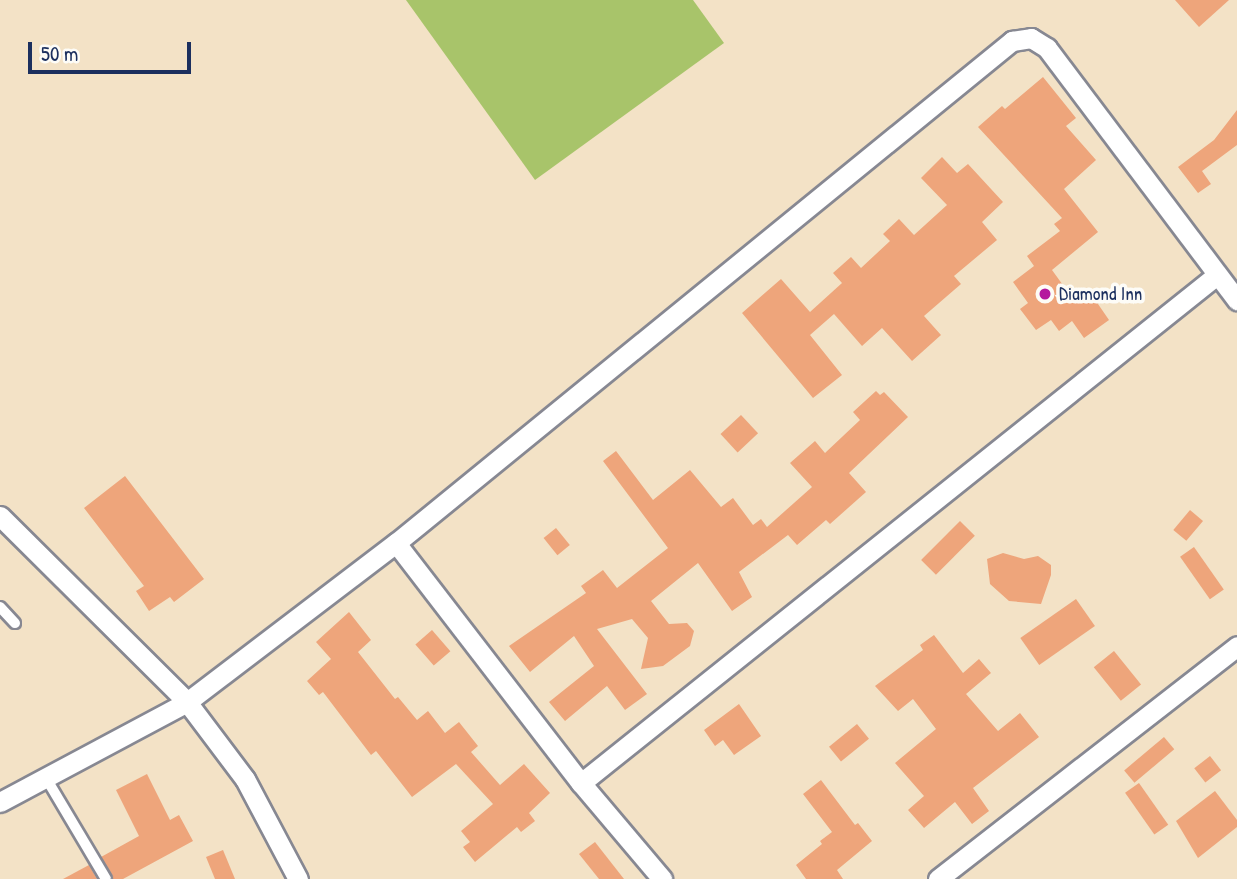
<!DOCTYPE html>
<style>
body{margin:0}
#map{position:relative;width:1237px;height:879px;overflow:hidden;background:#f3e2c6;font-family:"Patrick Hand",sans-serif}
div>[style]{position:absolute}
.green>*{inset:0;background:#a8c46a}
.building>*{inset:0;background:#eea57b;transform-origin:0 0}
.roads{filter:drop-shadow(2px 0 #878892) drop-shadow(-2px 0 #878892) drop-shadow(0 2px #878892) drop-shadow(0 -2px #878892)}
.lane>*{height:10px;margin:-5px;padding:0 5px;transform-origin:5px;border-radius:5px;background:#fff}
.street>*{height:19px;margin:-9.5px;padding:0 9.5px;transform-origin:9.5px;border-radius:9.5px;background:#fff}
.dots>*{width:19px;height:19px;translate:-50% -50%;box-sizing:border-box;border:4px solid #fdfcf7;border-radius:50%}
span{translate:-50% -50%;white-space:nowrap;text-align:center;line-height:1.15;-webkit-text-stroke:7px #fdfcf7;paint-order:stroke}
.poi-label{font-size:19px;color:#1b2f5e}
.left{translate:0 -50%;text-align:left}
.scale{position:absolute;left:28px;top:42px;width:163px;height:32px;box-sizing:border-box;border:4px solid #1b2f5e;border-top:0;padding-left:9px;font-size:21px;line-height:24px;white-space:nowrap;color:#1b2f5e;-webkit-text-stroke:5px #fdfcf7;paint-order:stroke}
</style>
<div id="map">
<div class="green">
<div style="clip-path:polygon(406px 0,693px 0,724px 43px,535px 180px)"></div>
</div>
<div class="building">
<div style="clip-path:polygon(1175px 0,1229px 0,1199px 27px)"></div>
<div style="clip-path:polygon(1043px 77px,1076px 118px,1066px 126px,1096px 160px,1064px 189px,1098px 232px,1052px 270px,1073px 299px,1087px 288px,1109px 320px,1084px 338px,1072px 321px,1059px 331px,1051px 320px,1036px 330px,1020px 309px,1028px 303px,1013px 282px,1034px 266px,1027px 256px,1060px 231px,1054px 224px,1062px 218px,978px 127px,1002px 106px,1005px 109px)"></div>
<div style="clip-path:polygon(1237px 110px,1237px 145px,1202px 171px,1211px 184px,1198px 193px,1178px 167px,1214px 140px)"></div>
<div style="clip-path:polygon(942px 157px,957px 173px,968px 164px,1003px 202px,982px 222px,997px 240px,954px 276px,961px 284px,924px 316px,941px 335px,912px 361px,882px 328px,862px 346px,834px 314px,810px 335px,842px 375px,813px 398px,742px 313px,781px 279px,810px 312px,842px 283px,833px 273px,851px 257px,861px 268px,890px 241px,883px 234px,899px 219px,914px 235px,947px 205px,921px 178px)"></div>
<div style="clip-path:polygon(876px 391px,880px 395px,884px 392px,908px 417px,849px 473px,866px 492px,830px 524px,826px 520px,797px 545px,788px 535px,739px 572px,752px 597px,732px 611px,698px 563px,651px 601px,669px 624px,687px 623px,694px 631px,690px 646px,663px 666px,641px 669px,648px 638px,632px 619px,597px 629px,647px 694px,625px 710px,607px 686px,565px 721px,549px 702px,594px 666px,574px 636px,530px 672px,509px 646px,586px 593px,581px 586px,603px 570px,617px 588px,668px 548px,603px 461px,616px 451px,653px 500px,690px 470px,721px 507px,733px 498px,753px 525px,761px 519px,767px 527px,812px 487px,790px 463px,815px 441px,825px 453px,860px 420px,853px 412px)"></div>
<div style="left:741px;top:415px;width:25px;height:28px;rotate:47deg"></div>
<div style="clip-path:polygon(125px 476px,204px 579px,174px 602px,170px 597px,149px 611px,136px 591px,144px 586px,84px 508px)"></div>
<div style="left:1190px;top:510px;width:17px;height:26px;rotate:40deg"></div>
<div style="left:960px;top:521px;width:21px;height:55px;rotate:45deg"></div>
<div style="left:556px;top:528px;width:22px;height:16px;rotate:51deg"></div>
<div style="left:1194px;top:547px;width:52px;height:17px;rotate:55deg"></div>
<div style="clip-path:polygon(1003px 553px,1024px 559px,1038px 556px,1051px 565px,1051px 575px,1041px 604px,1009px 601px,990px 584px,987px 559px)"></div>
<div style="left:1076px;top:599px;width:33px;height:68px;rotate:55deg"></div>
<div style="clip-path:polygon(349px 612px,371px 640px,358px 652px,395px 699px,398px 697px,417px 720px,428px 711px,445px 733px,459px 722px,478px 746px,471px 752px,500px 785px,524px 764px,550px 793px,529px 813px,535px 821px,521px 832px,517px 827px,475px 862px,463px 847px,470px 842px,461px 831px,493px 804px,456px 764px,412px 797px,376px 751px,371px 755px,323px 692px,319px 695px,307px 681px,331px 659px,316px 642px)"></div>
<div style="left:432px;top:630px;width:28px;height:22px;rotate:49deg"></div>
<div style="clip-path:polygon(934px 635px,963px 673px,979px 659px,991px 673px,966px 694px,998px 731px,1020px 713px,1039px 737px,973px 788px,989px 811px,972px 824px,955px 802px,924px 828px,908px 810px,924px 796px,895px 763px,936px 729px,913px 699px,898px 711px,875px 686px,923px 650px,920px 645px)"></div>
<div style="left:1114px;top:651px;width:43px;height:26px;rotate:51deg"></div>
<div style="clip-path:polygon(739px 704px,761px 736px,734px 755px,723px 740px,715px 746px,704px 730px)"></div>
<div style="left:857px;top:724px;width:19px;height:36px;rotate:51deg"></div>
<div style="left:1164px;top:737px;width:16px;height:52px;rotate:50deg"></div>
<div style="left:1210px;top:756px;width:18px;height:20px;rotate:52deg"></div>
<div style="clip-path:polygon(147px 774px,170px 820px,179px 815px,193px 841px,123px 879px,113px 879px,101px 857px,139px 836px,116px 790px)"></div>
<div style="clip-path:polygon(821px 780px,855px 825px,858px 823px,872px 841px,837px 870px,843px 879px,806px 879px,796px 865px,822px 844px,820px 841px,832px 832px,803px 794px)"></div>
<div style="left:1139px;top:783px;width:51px;height:17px;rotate:55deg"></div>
<div style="clip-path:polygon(1215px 791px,1237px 820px,1237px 827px,1198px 858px,1176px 821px)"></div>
<div style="clip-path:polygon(595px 842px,624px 879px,599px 879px,579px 854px)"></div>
<div style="clip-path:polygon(223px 850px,235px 879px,215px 879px,206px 857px)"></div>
<div style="clip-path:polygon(89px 865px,97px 879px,63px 879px)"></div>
</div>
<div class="roads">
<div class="lane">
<div style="left:0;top:607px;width:22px;rotate:47deg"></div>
<div style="left:46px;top:778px;width:117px;rotate:59.3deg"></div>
</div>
<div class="street">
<div style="left:0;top:516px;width:264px;rotate:44.8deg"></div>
<div style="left:187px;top:702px;width:96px;rotate:53deg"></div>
<div style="left:245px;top:779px;width:113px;rotate:62.1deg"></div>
<div style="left:396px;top:543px;width:303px;rotate:52.4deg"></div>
<div style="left:581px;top:783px;width:126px;rotate:49.8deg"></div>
<div style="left:581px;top:783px;width:814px;rotate:-38.62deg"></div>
<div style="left:0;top:802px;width:212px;rotate:-28.1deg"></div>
<div style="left:187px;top:702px;width:263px;rotate:-37.3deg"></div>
<div style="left:396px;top:543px;width:795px;rotate:-39.18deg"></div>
<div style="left:1012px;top:41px;width:19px;rotate:-9deg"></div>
<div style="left:1031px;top:38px;width:19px;rotate:32deg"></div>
<div style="left:1047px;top:48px;width:316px;rotate:53deg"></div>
<div style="left:938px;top:879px;width:379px;rotate:-37.9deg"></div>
</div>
</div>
<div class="dots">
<div style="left:1045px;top:294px;background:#b5179e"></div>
</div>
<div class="poi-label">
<span class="left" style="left:1059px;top:294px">Diamond Inn</span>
</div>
<div class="scale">50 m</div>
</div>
